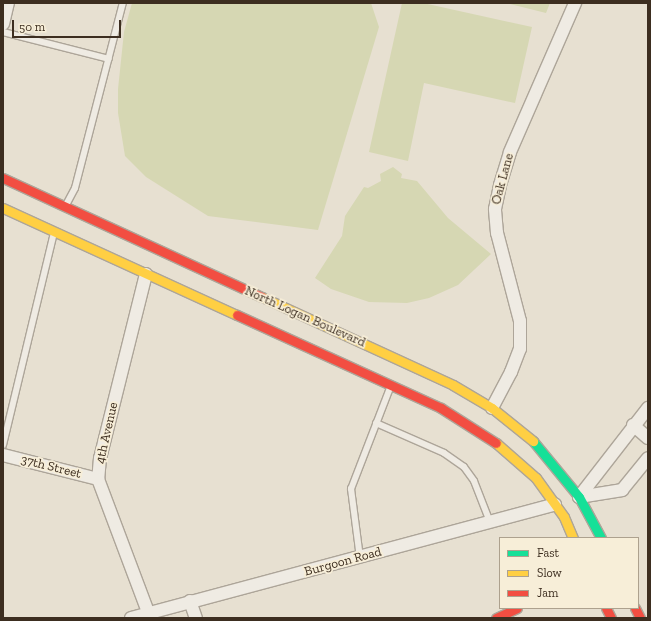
<!DOCTYPE html>
<style>
body{margin:0}
#map{position:relative;width:651px;height:621px;overflow:hidden;background:#e7e0d1;font-family:"Zilla Slab",serif}
div>[style]{position:absolute}
.green>*{inset:0;background:#d6d7b3}
.roads{filter:drop-shadow(1px 0 #ada599) drop-shadow(-1px 0 #ada599) drop-shadow(0 1px #ada599) drop-shadow(0 -1px #ada599)}
.lane>*{height:6px;margin:-3px;padding:0 3px;transform-origin:3px;border-radius:3px;background:#efebe3}
.street>*{height:12px;margin:-6px;padding:0 6px;transform-origin:6px;border-radius:6px;background:#efebe3}
.fast>*{height:9px;margin:-4.5px;padding:0 4.5px;transform-origin:4.5px;border-radius:4.5px;background:#16e098}
.slow>*{height:9px;margin:-4.5px;padding:0 4.5px;transform-origin:4.5px;border-radius:4.5px;background:#ffcf43}
.jam>*{height:9px;margin:-4.5px;padding:0 4.5px;transform-origin:4.5px;border-radius:4.5px;background:#f24e42}
span{translate:-50% -50%;white-space:nowrap;text-align:center;line-height:1.15;-webkit-text-stroke:3.5px #f7eed8;paint-order:stroke}
.street-label{font-size:13px;color:#3d2e20}
.frame{position:absolute;inset:0;border:4px solid #3d2e20;pointer-events:none}
.legend{position:absolute;left:499px;top:537px;width:140px;height:72px;box-sizing:border-box;background:#f7eed8;border:1px solid #ada18e;margin:0;padding:5px 7px;list-style:none;font-size:12px;color:#3d2e20}
.legend li{display:flex;align-items:center;gap:8px;height:20px}
.legend b{width:20px;border:1px solid #ada18e}
.scale{position:absolute;left:12px;top:20px;width:109px;height:18px;box-sizing:border-box;border:2px solid #3d2e20;border-top:0;padding-left:5px;font-size:12px;line-height:14px;white-space:nowrap;color:#3d2e20;-webkit-text-stroke:3px #f7eed8;paint-order:stroke}
</style>
<div id="map">
<div class="green">
<div style="clip-path:polygon(132px 3px,371px 3px,379px 27px,318px 230px,208px 216px,146px 177px,125px 156px,118px 113px,118px 89px,124px 32px)"></div>
<div style="clip-path:polygon(402px 3px,423px 3px,532px 27px,515px 103px,424px 83px,408px 161px,369px 152px)"></div>
<div style="clip-path:polygon(506px 3px,550px 3px,546px 13px)"></div>
<div style="clip-path:polygon(393px 167px,402px 174px,401px 178px,417px 181px,448px 218px,491px 254px,458px 285px,429px 298px,407px 303px,369px 302px,331px 289px,315px 278px,342px 236px,345px 216px,364px 187px,368px 188px,381px 181px,380px 174px)"></div>
</div>
<div class="roads">
<div class="lane">
<div style="left:3px;top:32px;width:109px;rotate:14.3deg"></div>
<div style="left:66px;top:205px;width:19px;rotate:-62deg"></div>
<div style="left:75px;top:188px;width:191px;rotate:-75.5deg"></div>
<div style="left:376px;top:423px;width:74px;rotate:23.8deg"></div>
<div style="left:444px;top:453px;width:24px;rotate:35deg"></div>
<div style="left:464px;top:467px;width:17px;rotate:54deg"></div>
<div style="left:474px;top:481px;width:44px;rotate:68.7deg"></div>
<div style="left:3px;top:445px;width:218px;rotate:-76.5deg"></div>
<div style="left:360px;top:558px;width:70px;rotate:-97.4deg"></div>
<div style="left:351px;top:489px;width:108px;rotate:-68.9deg"></div>
</div>
<div class="street">
<div style="left:3px;top:24px;width:22px;rotate:-77deg"></div>
<div style="left:146px;top:274px;width:190px;rotate:104deg"></div>
<div style="left:100px;top:458px;width:21px;rotate:95deg"></div>
<div style="left:98px;top:479px;width:142px;rotate:69.4deg"></div>
<div style="left:492px;top:408px;width:41px;rotate:-62.2deg"></div>
<div style="left:511px;top:372px;width:25px;rotate:-69deg"></div>
<div style="left:520px;top:349px;width:28px;rotate:-90deg"></div>
<div style="left:520px;top:321px;width:91px;rotate:-104.6deg"></div>
<div style="left:497px;top:233px;width:24px;rotate:-95deg"></div>
<div style="left:495px;top:209px;width:25px;rotate:-78deg"></div>
<div style="left:500px;top:185px;width:34px;rotate:-73deg"></div>
<div style="left:510px;top:152px;width:163px;rotate:-66.4deg"></div>
<div style="left:633px;top:425px;width:20px;rotate:41deg"></div>
<div style="left:3px;top:455px;width:98px;rotate:14.2deg"></div>
<div style="left:579px;top:497px;width:113px;rotate:-52.2deg"></div>
<div style="left:579px;top:497px;width:44px;rotate:-9.2deg"></div>
<div style="left:622px;top:490px;width:41px;rotate:-50.9deg"></div>
<div style="left:190px;top:601px;width:18px;rotate:71deg"></div>
<div style="left:131px;top:618px;width:439px;rotate:-15deg"></div>
</div>
<div class="fast">
<div style="left:533px;top:441px;width:72px;rotate:50.6deg"></div>
<div style="left:579px;top:497px;width:47px;rotate:61.8deg"></div>
</div>
<div class="slow">
<div style="left:3px;top:208px;width:257px;rotate:24.6deg"></div>
<div style="left:262px;top:297px;width:210px;rotate:24.7deg"></div>
<div style="left:453px;top:385px;width:45px;rotate:30.5deg"></div>
<div style="left:492px;top:408px;width:53px;rotate:38.8deg"></div>
<div style="left:496px;top:443px;width:53px;rotate:41.2deg"></div>
<div style="left:536px;top:478px;width:48px;rotate:54.3deg"></div>
<div style="left:564px;top:517px;width:23px;rotate:67deg"></div>
</div>
<div class="jam">
<div style="left:3px;top:178px;width:285px;rotate:24.7deg"></div>
<div style="left:237px;top:315px;width:224px;rotate:24.5deg"></div>
<div style="left:441px;top:408px;width:65px;rotate:32.5deg"></div>
<div style="left:606px;top:608px;width:11px;rotate:63deg"></div>
<div style="left:635px;top:608px;width:11px;rotate:63deg"></div>
<div style="left:496px;top:618px;width:23px;rotate:-25deg"></div>
</div>
</div>
<div class="street-label">
<span style="left:503px;top:179px;rotate:-75deg">Oak Lane</span>
<span style="left:305px;top:317px;rotate:24deg">North Logan Boulevard</span>
<span style="left:107px;top:433px;rotate:-77deg">4th Avenue</span>
<span style="left:51px;top:467px;rotate:14deg">37th Street</span>
<span style="left:343px;top:562px;rotate:-15deg">Burgoon Road</span>
</div>
<div class="frame"></div>
<ul class="legend">
<li><b style="height:5px;background:#16e098"></b>Fast</li>
<li><b style="height:5px;background:#ffcf43"></b>Slow</li>
<li><b style="height:5px;background:#f24e42"></b>Jam</li>
</ul>
<div class="scale">50 m</div>
</div>
